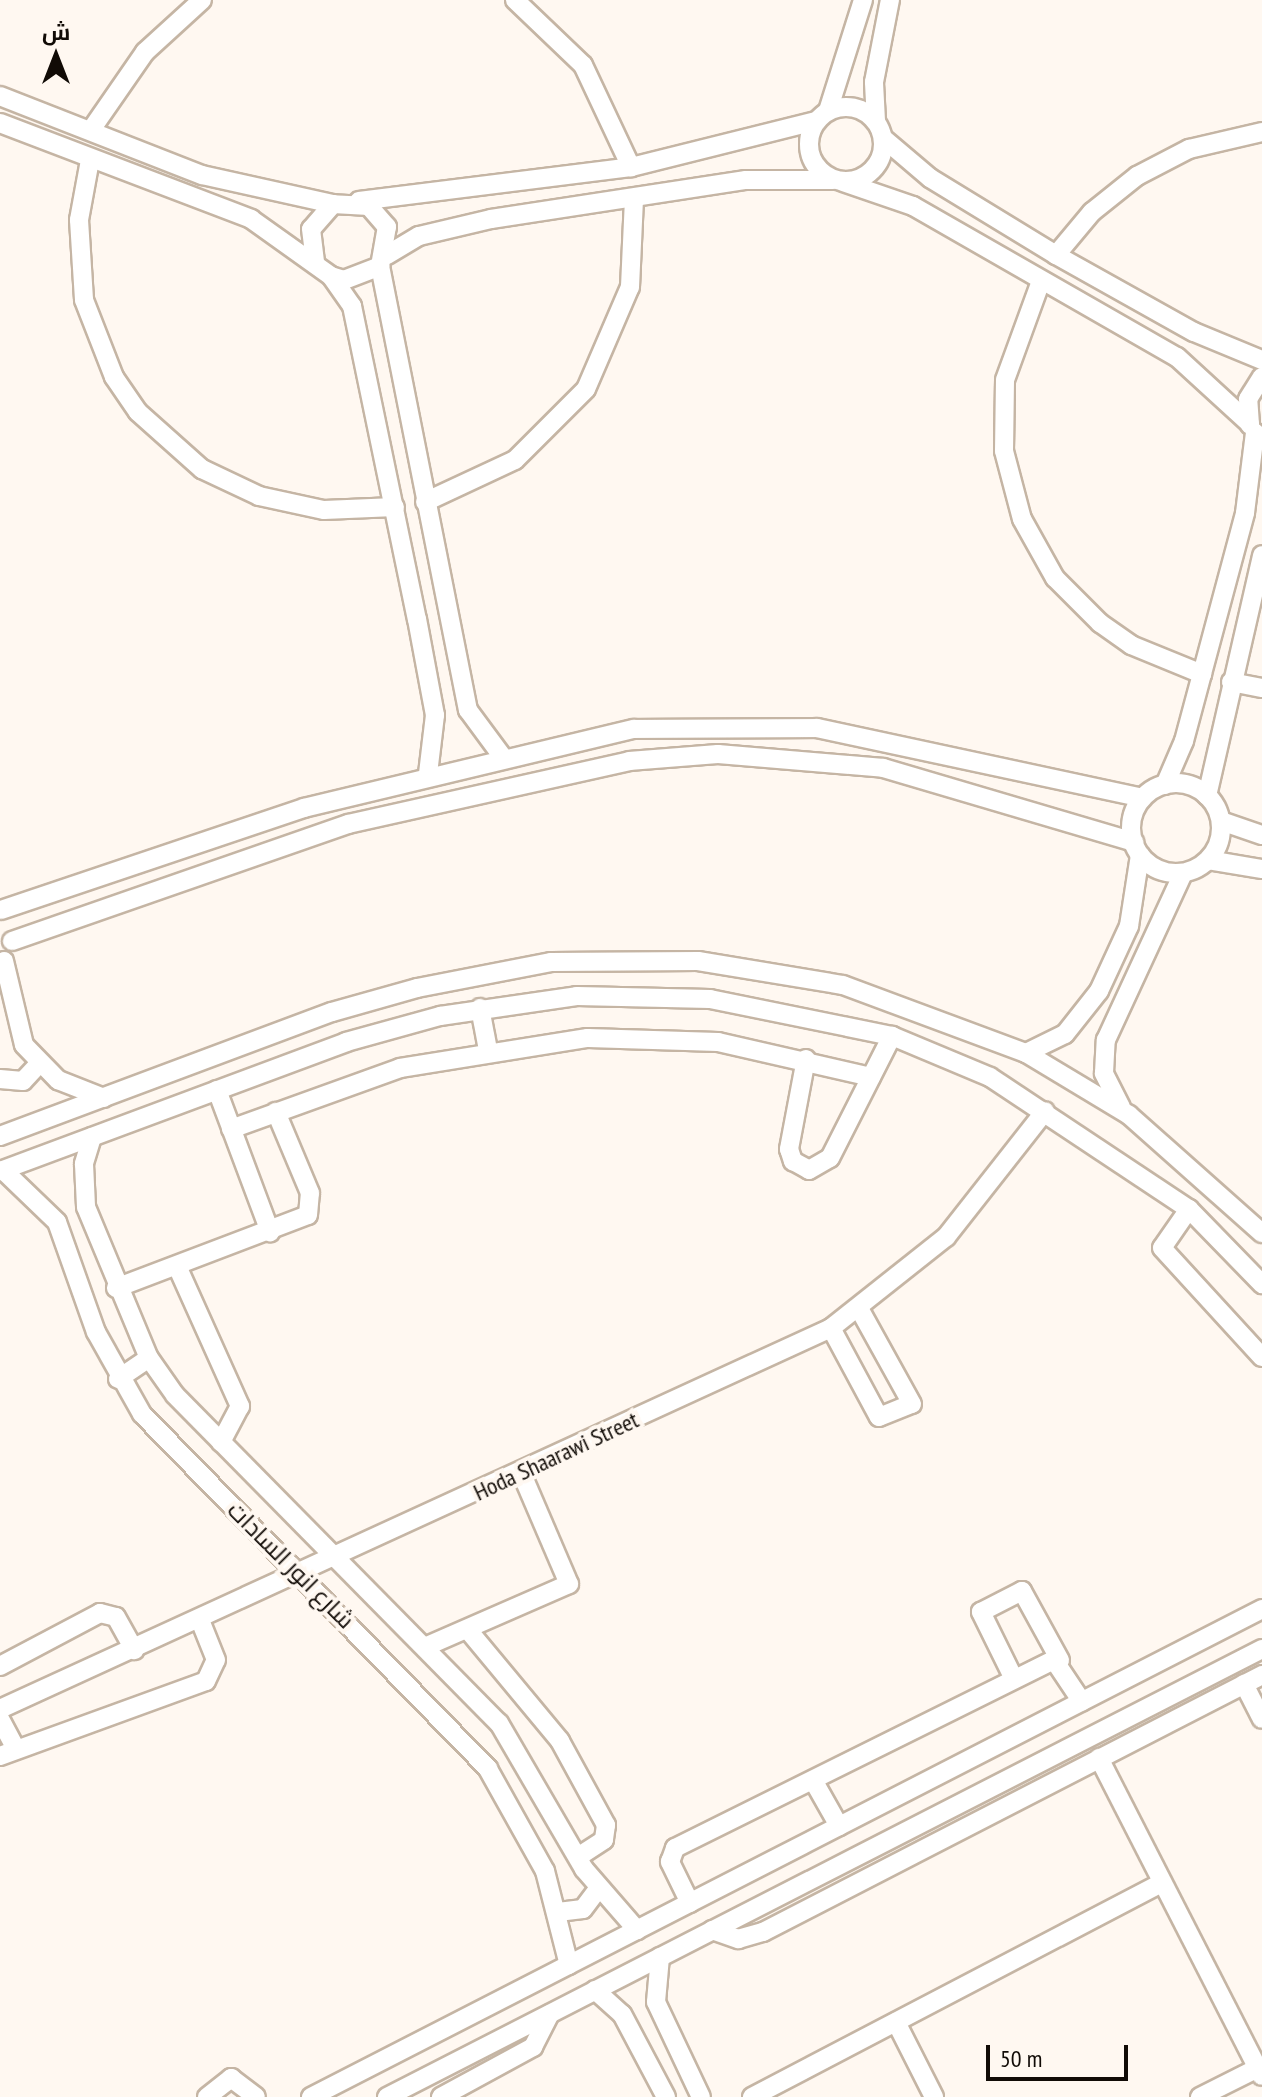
<!DOCTYPE html>
<meta charset="utf-8">
<style>
body{margin:0}
#map{position:relative;width:1262px;height:2097px;overflow:hidden;background:#fff8f1;font-family:"PT Sans Narrow",Cairo,sans-serif}
div>[style]{position:absolute}
.roads{filter:drop-shadow(2px 0 #c5b5a4) drop-shadow(-2px 0 #c5b5a4) drop-shadow(0 2px #c5b5a4) drop-shadow(0 -2px #c5b5a4)}
.street>*{height:18px;margin:-9px;padding:0 9px;transform-origin:9px;border-radius:9px;background:#fff}
.street>.ring{margin:-9px;padding:0;box-sizing:content-box;background:none;border:18px solid #fff;border-radius:50%}
span{translate:-50% -50%;white-space:nowrap;text-align:center;line-height:1.15;-webkit-text-stroke:8px #fff8f1;paint-order:stroke}
.street-label{font-size:24px;color:#110b06}
.north{position:absolute;left:16px;top:16px;width:80px;height:80px;-webkit-text-stroke:6px #fff8f1;paint-order:stroke;rotate:0deg;font-size:22px;font-weight:700;line-height:32px;text-align:center;color:#110b06}
.north::after{content:'';display:block;margin:auto;width:28px;height:36px;background:#110b06;clip-path:polygon(50% 0,100% 100%,50% 72%,0 100%)}
.scale{position:absolute;left:986px;top:2045px;width:142px;height:36px;box-sizing:border-box;border:4px solid #110b06;border-top:0;padding-left:10px;font-size:24px;line-height:28px;white-space:nowrap;color:#110b06;-webkit-text-stroke:6px #fff8f1;paint-order:stroke}
</style>
<div id="map">
<div class="roads">
<div class="street">
<div style="left:515px;top:0;width:94px;rotate:43.7deg"></div>
<div style="left:583px;top:65px;width:113px;rotate:64.8deg"></div>
<div style="left:0;top:96px;width:217px;rotate:21.4deg"></div>
<div style="left:202px;top:175px;width:134px;rotate:12.5deg"></div>
<div class="ring" style="left:809px;top:107px;width:56px;height:56px"></div>
<div style="left:828px;top:111px;width:116px;rotate:-72.5deg"></div>
<div style="left:876px;top:121px;width:39px;rotate:-93deg"></div>
<div style="left:874px;top:82px;width:84px;rotate:-79deg"></div>
<div style="left:0;top:123px;width:269px;rotate:20.9deg"></div>
<div style="left:251px;top:219px;width:98px;rotate:35.5deg"></div>
<div style="left:331px;top:276px;width:14px;rotate:17deg"></div>
<div style="left:344px;top:280px;width:39px;rotate:-21deg"></div>
<div style="left:380px;top:266px;width:40px;rotate:-80deg"></div>
<div style="left:387px;top:227px;width:28px;rotate:-131deg"></div>
<div style="left:369px;top:206px;width:36px;rotate:-177deg"></div>
<div style="left:333px;top:204px;width:33px;rotate:131deg"></div>
<div style="left:311px;top:229px;width:32px;rotate:83deg"></div>
<div style="left:91px;top:130px;width:95px;rotate:-55.3deg"></div>
<div style="left:145px;top:52px;width:77px;rotate:-42.4deg"></div>
<div style="left:883px;top:138px;width:62px;rotate:40.4deg"></div>
<div style="left:930px;top:178px;width:148px;rotate:31.4deg"></div>
<div style="left:1056px;top:255px;width:158px;rotate:29.2deg"></div>
<div style="left:1194px;top:332px;width:74px;rotate:22.4deg"></div>
<div style="left:90px;top:160px;width:61px;rotate:100.4deg"></div>
<div style="left:79px;top:220px;width:80px;rotate:86.4deg"></div>
<div style="left:84px;top:300px;width:83px;rotate:68.7deg"></div>
<div style="left:114px;top:377px;width:42px;rotate:55.6deg"></div>
<div style="left:138px;top:412px;width:86px;rotate:41.7deg"></div>
<div style="left:202px;top:469px;width:63px;rotate:25.3deg"></div>
<div style="left:259px;top:496px;width:66px;rotate:12.2deg"></div>
<div style="left:324px;top:510px;width:71px;rotate:-2.4deg"></div>
<div style="left:843px;top:182px;width:74px;rotate:18.9deg"></div>
<div style="left:913px;top:206px;width:304px;rotate:29.8deg"></div>
<div style="left:1177px;top:357px;width:99px;rotate:42.5deg"></div>
<div style="left:359px;top:201px;width:274px;rotate:-7.1deg"></div>
<div style="left:631px;top:167px;width:191px;rotate:-14deg"></div>
<div style="left:387px;top:255px;width:37px;rotate:-31deg"></div>
<div style="left:419px;top:236px;width:74px;rotate:-13.3deg"></div>
<div style="left:491px;top:219px;width:258px;rotate:-8.7deg"></div>
<div style="left:746px;top:180px;width:87px"></div>
<div style="left:1056px;top:255px;width:56px;rotate:-50.1deg"></div>
<div style="left:1092px;top:212px;width:58px;rotate:-38.7deg"></div>
<div style="left:1137px;top:176px;width:59px;rotate:-27.4deg"></div>
<div style="left:1189px;top:149px;width:75px;rotate:-13.1deg"></div>
<div style="left:380px;top:266px;width:453px;rotate:78.8deg"></div>
<div style="left:468px;top:710px;width:57px;rotate:53.5deg"></div>
<div style="left:331px;top:276px;width:37px;rotate:55deg"></div>
<div style="left:352px;top:306px;width:320px;rotate:78.3deg"></div>
<div style="left:417px;top:619px;width:98px;rotate:79.4deg"></div>
<div style="left:435px;top:715px;width:59px;rotate:96.8deg"></div>
<div style="left:1041px;top:281px;width:105px;rotate:110deg"></div>
<div style="left:1005px;top:380px;width:71px;rotate:90.8deg"></div>
<div style="left:1004px;top:451px;width:70px;rotate:75.2deg"></div>
<div style="left:1022px;top:519px;width:68px;rotate:60.8deg"></div>
<div style="left:1055px;top:578px;width:64px;rotate:45deg"></div>
<div style="left:1100px;top:623px;width:38px;rotate:35deg"></div>
<div style="left:1131px;top:645px;width:77px;rotate:22.2deg"></div>
<div style="left:1250px;top:425px;width:26px;rotate:-94deg"></div>
<div style="left:1248px;top:399px;width:26px;rotate:-58deg"></div>
<div style="left:425px;top:502px;width:99px;rotate:-25deg"></div>
<div style="left:515px;top:460px;width:100px;rotate:-45deg"></div>
<div style="left:586px;top:389px;width:111px;rotate:-66.7deg"></div>
<div style="left:630px;top:287px;width:89px;rotate:-87.4deg"></div>
<div style="left:1231px;top:682px;width:32px;rotate:11deg"></div>
<div class="ring" style="left:1131px;top:783px;width:72px;height:72px"></div>
<div style="left:1165px;top:785px;width:48px;rotate:-66.6deg"></div>
<div style="left:1184px;top:741px;width:236px;rotate:-75deg"></div>
<div style="left:1245px;top:513px;width:81px;rotate:-82.9deg"></div>
<div style="left:1207px;top:796px;width:247px;rotate:-77.1deg"></div>
<div style="left:1221px;top:821px;width:43px;rotate:18.9deg"></div>
<div style="left:1208px;top:860px;width:55px;rotate:9.5deg"></div>
<div style="left:1px;top:910px;width:320px;rotate:-18.6deg"></div>
<div style="left:304px;top:808px;width:339px;rotate:-13.5deg"></div>
<div style="left:634px;top:729px;width:183px;rotate:-0.3deg"></div>
<div style="left:817px;top:728px;width:333px;rotate:12.1deg"></div>
<div style="left:12px;top:941px;width:356px;rotate:-19.2deg"></div>
<div style="left:348px;top:824px;width:288px;rotate:-12.6deg"></div>
<div style="left:629px;top:761px;width:89px;rotate:-4.5deg"></div>
<div style="left:718px;top:754px;width:166px;rotate:4.8deg"></div>
<div style="left:883px;top:768px;width:262px;rotate:16.4deg"></div>
<div style="left:4px;top:961px;width:86px;rotate:76.6deg"></div>
<div style="left:24px;top:1045px;width:49px;rotate:45.8deg"></div>
<div style="left:58px;top:1080px;width:49px;rotate:21.4deg"></div>
<div style="left:480px;top:1008px;width:43px;rotate:79.2deg"></div>
<div style="left:1026px;top:1053px;width:43px;rotate:-26deg"></div>
<div style="left:1065px;top:1034px;width:55px;rotate:-51.7deg"></div>
<div style="left:1099px;top:991px;width:72px;rotate:-65.2deg"></div>
<div style="left:1129px;top:926px;width:72px;rotate:-81.2deg"></div>
<div style="left:806px;top:1059px;width:92px;rotate:100.7deg"></div>
<div style="left:789px;top:1149px;width:13px;rotate:72deg"></div>
<div style="left:793px;top:1161px;width:18px;rotate:29deg"></div>
<div style="left:809px;top:1170px;width:24px;rotate:-30deg"></div>
<div style="left:830px;top:1158px;width:137px;rotate:-63.1deg"></div>
<div style="left:0;top:1079px;width:23px;rotate:5deg"></div>
<div style="left:23px;top:1081px;width:23px;rotate:-47deg"></div>
<div style="left:217px;top:1090px;width:152px;rotate:69.5deg"></div>
<div style="left:1121px;top:1107px;width:38px;rotate:-117deg"></div>
<div style="left:1104px;top:1073px;width:33px;rotate:-87deg"></div>
<div style="left:1106px;top:1040px;width:184px;rotate:-65.2deg"></div>
<div style="left:231px;top:1129px;width:180px;rotate:-19.8deg"></div>
<div style="left:400px;top:1068px;width:190px;rotate:-9.1deg"></div>
<div style="left:588px;top:1038px;width:130px;rotate:1.8deg"></div>
<div style="left:718px;top:1042px;width:157px;rotate:12.9deg"></div>
<div style="left:0;top:1136px;width:354px;rotate:-20.5deg"></div>
<div style="left:332px;top:1012px;width:88px;rotate:-15.8deg"></div>
<div style="left:417px;top:988px;width:136px;rotate:-11deg"></div>
<div style="left:551px;top:962px;width:147px;rotate:-0.4deg"></div>
<div style="left:698px;top:961px;width:147px;rotate:9.4deg"></div>
<div style="left:843px;top:985px;width:195px;rotate:20.4deg"></div>
<div style="left:1026px;top:1053px;width:120px;rotate:31deg"></div>
<div style="left:1129px;top:1115px;width:178px;rotate:41.6deg"></div>
<div style="left:92px;top:1137px;width:28px;rotate:107deg"></div>
<div style="left:84px;top:1164px;width:43px;rotate:87.3deg"></div>
<div style="left:86px;top:1207px;width:164px;rotate:67.4deg"></div>
<div style="left:149px;top:1358px;width:45px;rotate:54.9deg"></div>
<div style="left:175px;top:1395px;width:461px;rotate:45.4deg"></div>
<div style="left:499px;top:1723px;width:169px;rotate:59.8deg"></div>
<div style="left:584px;top:1869px;width:81px;rotate:49deg"></div>
<div style="left:3px;top:1170px;width:75px;rotate:43.9deg"></div>
<div style="left:57px;top:1222px;width:117px;rotate:70.5deg"></div>
<div style="left:96px;top:1332px;width:94px;rotate:60.7deg"></div>
<div style="left:142px;top:1414px;width:496px;rotate:45.7deg"></div>
<div style="left:488px;top:1769px;width:117px;rotate:60.8deg"></div>
<div style="left:545px;top:1871px;width:97px;rotate:75.7deg"></div>
<div style="left:0;top:1171px;width:369px;rotate:-20.4deg"></div>
<div style="left:346px;top:1042px;width:98px;rotate:-15.5deg"></div>
<div style="left:440px;top:1016px;width:138px;rotate:-8.3deg"></div>
<div style="left:577px;top:996px;width:133px;rotate:1.3deg"></div>
<div style="left:710px;top:999px;width:186px;rotate:11.5deg"></div>
<div style="left:892px;top:1036px;width:106px;rotate:22.7deg"></div>
<div style="left:990px;top:1077px;width:239px;rotate:33.6deg"></div>
<div style="left:1189px;top:1209px;width:105px;rotate:45.8deg"></div>
<div style="left:1189px;top:1209px;width:47px;rotate:124.7deg"></div>
<div style="left:1162px;top:1248px;width:148px;rotate:47.5deg"></div>
<div style="left:177px;top:1266px;width:154px;rotate:65.8deg"></div>
<div style="left:240px;top:1406px;width:41px;rotate:117.8deg"></div>
<div style="left:116px;top:1288px;width:205px;rotate:-20.8deg"></div>
<div style="left:308px;top:1215px;width:22px;rotate:-85deg"></div>
<div style="left:310px;top:1193px;width:88px;rotate:-112.8deg"></div>
<div style="left:831px;top:1328px;width:101px;rotate:61.7deg"></div>
<div style="left:879px;top:1417px;width:35px;rotate:-22deg"></div>
<div style="left:912px;top:1404px;width:107px;rotate:-119deg"></div>
<div style="left:118px;top:1379px;width:37px;rotate:-34deg"></div>
<div style="left:468px;top:1630px;width:144px;rotate:50.3deg"></div>
<div style="left:560px;top:1741px;width:96px;rotate:61.3deg"></div>
<div style="left:606px;top:1825px;width:15px;rotate:98deg"></div>
<div style="left:604px;top:1840px;width:31px;rotate:147deg"></div>
<div style="left:427px;top:1646px;width:155px;rotate:-23.6deg"></div>
<div style="left:569px;top:1584px;width:122px;rotate:-113.2deg"></div>
<div style="left:0;top:1666px;width:113px;rotate:-27.9deg"></div>
<div style="left:100px;top:1613px;width:16px;rotate:14deg"></div>
<div style="left:116px;top:1617px;width:38px;rotate:61deg"></div>
<div style="left:1014px;top:1679px;width:75px;rotate:-116.2deg"></div>
<div style="left:981px;top:1612px;width:46px;rotate:-27.1deg"></div>
<div style="left:1022px;top:1591px;width:79px;rotate:61.2deg"></div>
<div style="left:1244px;top:1684px;width:39px;rotate:63deg"></div>
<div style="left:0;top:1709px;width:914px;rotate:-24.63deg"></div>
<div style="left:831px;top:1328px;width:147px;rotate:-38.4deg"></div>
<div style="left:946px;top:1237px;width:160px;rotate:-51.8deg"></div>
<div style="left:0;top:1719px;width:34px;rotate:62deg"></div>
<div style="left:0;top:1756px;width:219px;rotate:-20deg"></div>
<div style="left:206px;top:1681px;width:23px;rotate:-65deg"></div>
<div style="left:216px;top:1660px;width:43px;rotate:-111.8deg"></div>
<div style="left:1099px;top:1758px;width:357px;rotate:62.9deg"></div>
<div style="left:813px;top:1780px;width:53px;rotate:60.5deg"></div>
<div style="left:690px;top:1903px;width:46px;rotate:-116deg"></div>
<div style="left:670px;top:1862px;width:15px;rotate:-70deg"></div>
<div style="left:675px;top:1848px;width:423px;rotate:-26.4deg"></div>
<div style="left:1054px;top:1660px;width:50px;rotate:56.3deg"></div>
<div style="left:558px;top:1912px;width:25px;rotate:-7deg"></div>
<div style="left:583px;top:1909px;width:25px;rotate:-53deg"></div>
<div style="left:712px;top:1930px;width:28px;rotate:19deg"></div>
<div style="left:738px;top:1939px;width:26px;rotate:-16deg"></div>
<div style="left:763px;top:1932px;width:561px;rotate:-27.25deg"></div>
<div style="left:660px;top:1957px;width:45px;rotate:95.1deg"></div>
<div style="left:656px;top:2002px;width:105px;rotate:64.7deg"></div>
<div style="left:595px;top:1990px;width:36px;rotate:42deg"></div>
<div style="left:622px;top:2014px;width:94px;rotate:62.1deg"></div>
<div style="left:896px;top:2022px;width:84px;rotate:63.1deg"></div>
<div style="left:207px;top:2097px;width:31px;rotate:-38deg"></div>
<div style="left:231px;top:2078px;width:31px;rotate:37deg"></div>
<div style="left:311px;top:2097px;width:1069px;rotate:-27.16deg"></div>
<div style="left:387px;top:2097px;width:983px;rotate:-27.11deg"></div>
<div style="left:441px;top:2097px;width:105px;rotate:-28.5deg"></div>
<div style="left:533px;top:2047px;width:37px;rotate:-63deg"></div>
<div style="left:752px;top:2097px;width:462px;rotate:-27.6deg"></div>
<div style="left:1200px;top:2097px;width:65px;rotate:-26.6deg"></div>
</div>
</div>
<div class="street-label">
<span style="left:556px;top:1456px;rotate:-25deg">Hoda Shaarawi Street</span>
<span style="left:291px;top:1565px;rotate:45deg">شارع انور السادات</span>
</div>
<div class="north">ش</div>
<div class="scale">50 m</div>
</div>
